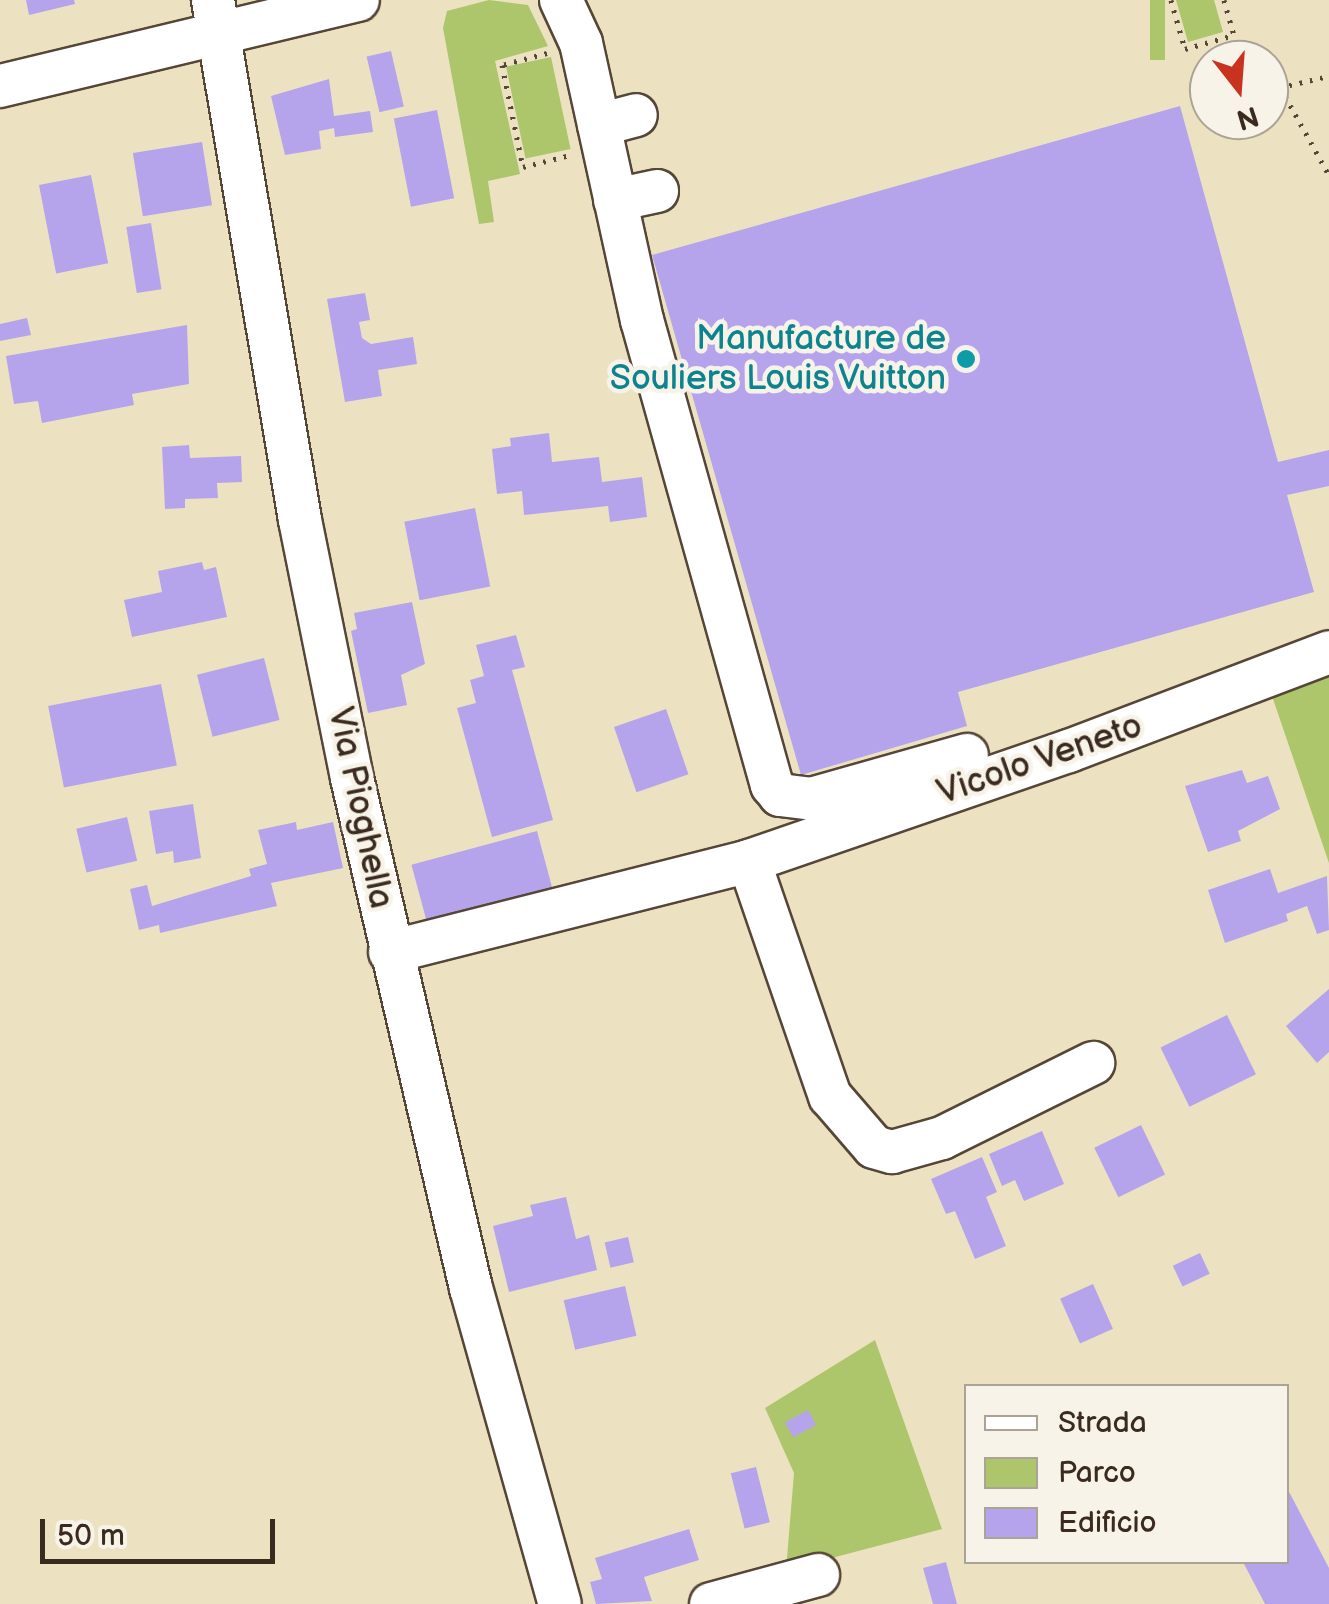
<!DOCTYPE html>
<style>
body{margin:0}
#map{position:relative;width:1329px;height:1604px;overflow:hidden;background:#ece2c2;font-family:"Balsamiq Sans",sans-serif}
div>[style]{position:absolute}
.green>*{inset:0;background:#adc56b;transform-origin:0 0}
.building>*{inset:0;background:#b5a4ec;transform-origin:0 0}
.path>*{height:5px;margin-top:-2.5px;transform-origin:0;background:repeating-linear-gradient(90deg,#564637 0 2.5px,transparent 0 10.5px)}
.roads{filter:drop-shadow(2px 0 #564637) drop-shadow(-2px 0 #564637) drop-shadow(0 2px #564637) drop-shadow(0 -2px #564637)}
.minor>*{height:42px;margin:-21px;padding:0 21px;transform-origin:21px;border-radius:21px;background:#fff}
.dots>*{width:28px;height:28px;translate:-50% -50%;box-sizing:border-box;border:5px solid #f7f3e8;border-radius:50%}
span{translate:-50% -50%;white-space:nowrap;text-align:center;line-height:1.15;-webkit-text-stroke:9px #f7f3e8;paint-order:stroke}
.culture-label{font-size:35px;color:#0d838f}
.right{translate:-100% -50%;text-align:right}
.street-label{font-size:35px;color:#3b2a1e}
.legend{position:absolute;left:964px;top:1384px;width:325px;height:180px;box-sizing:border-box;background:#f7f3e8;border:2px solid #aca397;margin:0;padding:12px 18px;list-style:none;font-size:30px;color:#3b2a1e}
.legend li{display:flex;align-items:center;gap:20px;height:50px}
.legend b{width:50px;border:2px solid #aca397}
.north{position:absolute;left:1189px;top:40px;width:100px;height:100px;box-sizing:border-box;background:#f7f3e8;border:2px solid #aca397;border-radius:50%;rotate:163deg;font-size:28px;font-weight:700;line-height:40px;text-align:center;color:#3b2a1e}
.north::after{content:'';display:block;margin:auto;width:35px;height:45px;background:#c8321e;clip-path:polygon(50% 0,100% 100%,50% 72%,0 100%)}
.scale{position:absolute;left:40px;top:1519px;width:235px;height:45px;box-sizing:border-box;border:5px solid #3b2a1e;border-top:0;padding-left:12px;font-size:30px;line-height:35px;white-space:nowrap;color:#3b2a1e;-webkit-text-stroke:8px #f7f3e8;paint-order:stroke}
</style>
<div id="map">
<div class="green">
<div style="clip-path:polygon(489px 0,528px 5px,548px 46px,495px 61px,520px 174px,488px 181px,494px 222px,479px 224px,443px 28px,447px 11px)"></div>
<div style="left:1150px;top:0;width:15px;height:60px"></div>
<div style="clip-path:polygon(1176px 0,1214px 0,1223px 32px,1188px 42px)"></div>
<div style="left:551px;top:57px;width:94px;height:46px;rotate:78deg"></div>
<div style="clip-path:polygon(1329px 675px,1329px 863px,1272px 696px)"></div>
<div style="clip-path:polygon(875px 1340px,942px 1529px,786px 1570px,794px 1473px,765px 1408px)"></div>
</div>
<div class="building">
<div style="clip-path:polygon(26px 0,74px 0,75px 4px,29px 15px)"></div>
<div style="left:391px;top:51px;width:57px;height:25px;rotate:77deg"></div>
<div style="clip-path:polygon(329px 79px,334px 116px,370px 111px,373px 132px,335px 137px,334px 128px,319px 131px,321px 149px,285px 155px,271px 96px)"></div>
<div style="clip-path:polygon(1180px 106px,1278px 462px,1329px 450px,1329px 486px,1287px 495px,1314px 592px,958px 692px,967px 726px,801px 775px,652px 255px)"></div>
<div style="left:437px;top:110px;width:90px;height:44px;rotate:79deg"></div>
<div style="left:202px;top:142px;width:64px;height:70px;rotate:81deg"></div>
<div style="left:91px;top:175px;width:90px;height:53px;rotate:79deg"></div>
<div style="left:151px;top:223px;width:67px;height:25px;rotate:81deg"></div>
<div style="clip-path:polygon(365px 293px,370px 320px,359px 322px,362px 338px,371px 344px,413px 337px,417px 364px,378px 370px,382px 396px,345px 402px,327px 299px)"></div>
<div style="clip-path:polygon(27px 318px,31px 335px,0 341px,0 324px)"></div>
<div style="clip-path:polygon(187px 325px,189px 384px,132px 394px,134px 405px,42px 423px,38px 401px,14px 404px,6px 356px)"></div>
<div style="clip-path:polygon(549px 433px,552px 462px,599px 457px,602px 482px,642px 477px,647px 517px,610px 522px,608px 506px,524px 515px,522px 491px,497px 494px,492px 449px,511px 446px,510px 438px)"></div>
<div style="clip-path:polygon(189px 445px,190px 458px,241px 456px,242px 482px,217px 483px,218px 498px,185px 499px,185px 508px,165px 509px,162px 447px)"></div>
<div style="left:475px;top:508px;width:80px;height:72px;rotate:79deg"></div>
<div style="clip-path:polygon(202px 562px,204px 570px,216px 567px,227px 617px,132px 637px,124px 600px,162px 592px,158px 571px)"></div>
<div style="clip-path:polygon(412px 602px,425px 664px,401px 675px,407px 705px,368px 713px,351px 631px,357px 629px,354px 613px)"></div>
<div style="clip-path:polygon(516px 635px,525px 667px,512px 670px,553px 820px,492px 837px,457px 708px,476px 703px,470px 680px,484px 676px,476px 645px)"></div>
<div style="left:264px;top:658px;width:64px;height:69px;rotate:76deg"></div>
<div style="left:161px;top:684px;width:83px;height:115px;rotate:79deg"></div>
<div style="left:666px;top:709px;width:69px;height:55px;rotate:71deg"></div>
<div style="clip-path:polygon(1242px 770px,1247px 783px,1268px 776px,1280px 809px,1238px 831px,1241px 841px,1208px 852px,1185px 786px)"></div>
<div style="clip-path:polygon(193px 804px,201px 858px,174px 863px,173px 851px,156px 854px,149px 811px)"></div>
<div style="left:127px;top:817px;width:45px;height:52px;rotate:77deg"></div>
<div style="clip-path:polygon(296px 822px,297px 830px,333px 822px,343px 868px,271px 883px,277px 906px,160px 933px,159px 925px,139px 930px,130px 889px,147px 885px,152px 906px,251px 876px,249px 869px,267px 864px,258px 830px)"></div>
<div style="left:537px;top:831px;width:62px;height:130px;rotate:75deg"></div>
<div style="clip-path:polygon(1270px 869px,1278px 893px,1327px 876px,1329px 930px,1317px 934px,1307px 906px,1286px 914px,1288px 921px,1225px 943px,1208px 890px)"></div>
<div style="clip-path:polygon(1329px 989px,1329px 1052px,1317px 1063px,1286px 1026px)"></div>
<div style="left:1227px;top:1015px;width:66px;height:74px;rotate:64deg"></div>
<div style="left:1141px;top:1125px;width:55px;height:52px;rotate:64deg"></div>
<div style="clip-path:polygon(1042px 1131px,1064px 1184px,1024px 1201px,1015px 1180px,1002px 1186px,989px 1154px)"></div>
<div style="clip-path:polygon(982px 1157px,997px 1192px,986px 1197px,1006px 1246px,975px 1259px,955px 1211px,946px 1214px,931px 1179px)"></div>
<div style="clip-path:polygon(566px 1197px,576px 1239px,589px 1235px,597px 1270px,509px 1292px,493px 1226px,533px 1216px,530px 1205px)"></div>
<div style="left:628px;top:1237px;width:26px;height:24px;rotate:77deg"></div>
<div style="left:1200px;top:1253px;width:23px;height:30px;rotate:65deg"></div>
<div style="left:1093px;top:1284px;width:49px;height:36px;rotate:66deg"></div>
<div style="left:625px;top:1286px;width:51px;height:63px;rotate:77deg"></div>
<div style="left:808px;top:1410px;width:17px;height:26px;rotate:62deg"></div>
<div style="left:756px;top:1467px;width:57px;height:26px;rotate:76deg"></div>
<div style="clip-path:polygon(1286px 1486px,1329px 1568px,1329px 1604px,1265px 1604px,1243px 1562px,1286px 1562px)"></div>
<div style="clip-path:polygon(689px 1529px,699px 1560px,644px 1577px,652px 1601px,596px 1604px,590px 1582px,602px 1579px,595px 1558px)"></div>
<div style="clip-path:polygon(946px 1562px,957px 1604px,933px 1604px,923px 1568px)"></div>
</div>
<div class="path">
<div style="left:1171px;top:0;width:51px;rotate:74.1deg"></div>
<div style="left:1185px;top:49px;width:51px;rotate:-15.9deg"></div>
<div style="left:1224px;top:0;width:62px;rotate:74.2deg"></div>
<div style="left:547px;top:53px;width:47px;rotate:165.1deg"></div>
<div style="left:502px;top:65px;width:104px;rotate:78.4deg"></div>
<div style="left:523px;top:167px;width:49px;rotate:-14.3deg"></div>
<div style="left:1280px;top:87px;width:101px;rotate:60.9deg"></div>
<div style="left:1269px;top:90px;width:62px;rotate:-13.1deg"></div>
</div>
<div class="roads">
<div class="minor">
<div style="left:213px;top:0;width:527px;rotate:80.5deg"></div>
<div style="left:300px;top:520px;width:263px;rotate:78.6deg"></div>
<div style="left:352px;top:778px;width:524px;rotate:76.87deg"></div>
<div style="left:471px;top:1288px;width:328px;rotate:74.3deg"></div>
<div style="left:561px;top:0;width:47px;rotate:65.1deg"></div>
<div style="left:581px;top:43px;width:284px;rotate:77.6deg"></div>
<div style="left:642px;top:320px;width:483px;rotate:74.4deg"></div>
<div style="left:772px;top:785px;width:13px;rotate:51deg"></div>
<div style="left:780px;top:795px;width:31px;rotate:7deg"></div>
<div style="left:811px;top:799px;width:162px;rotate:-15.8deg"></div>
<div style="left:0;top:86px;width:368px;rotate:-13.5deg"></div>
<div style="left:599px;top:125px;width:38px;rotate:-15deg"></div>
<div style="left:615px;top:200px;width:43px;rotate:-12.1deg"></div>
<div style="left:749px;top:861px;width:249px;rotate:71deg"></div>
<div style="left:830px;top:1096px;width:67px;rotate:49.2deg"></div>
<div style="left:874px;top:1147px;width:19px;rotate:16deg"></div>
<div style="left:892px;top:1152px;width:52px;rotate:-15.6deg"></div>
<div style="left:942px;top:1138px;width:169px;rotate:-26.4deg"></div>
<div style="left:390px;top:952px;width:370px;rotate:-14.2deg"></div>
<div style="left:749px;top:861px;width:338px;rotate:-19deg"></div>
<div style="left:1069px;top:751px;width:278px;rotate:-20.8deg"></div>
<div style="left:711px;top:1604px;width:111px;rotate:-15.2deg"></div>
</div>
</div>
<div class="dots">
<div style="left:966px;top:359px;background:#0f9aa8"></div>
</div>
<div class="culture-label">
<span class="right" style="left:946px;top:359px">Manufacture de<br>Souliers Louis Vuitton</span>
</div>
<div class="street-label">
<span style="left:1040px;top:760px;rotate:-19deg">Vicolo Veneto</span>
<span style="left:360px;top:808px;rotate:78deg">Via Pioghella</span>
</div>
<ul class="legend">
<li><b style="height:12px;background:#fff"></b>Strada</li>
<li><b style="height:28px;background:#adc56b"></b>Parco</li>
<li><b style="height:28px;background:#b5a4ec"></b>Edificio</li>
</ul>
<div class="north">N</div>
<div class="scale">50 m</div>
</div>
